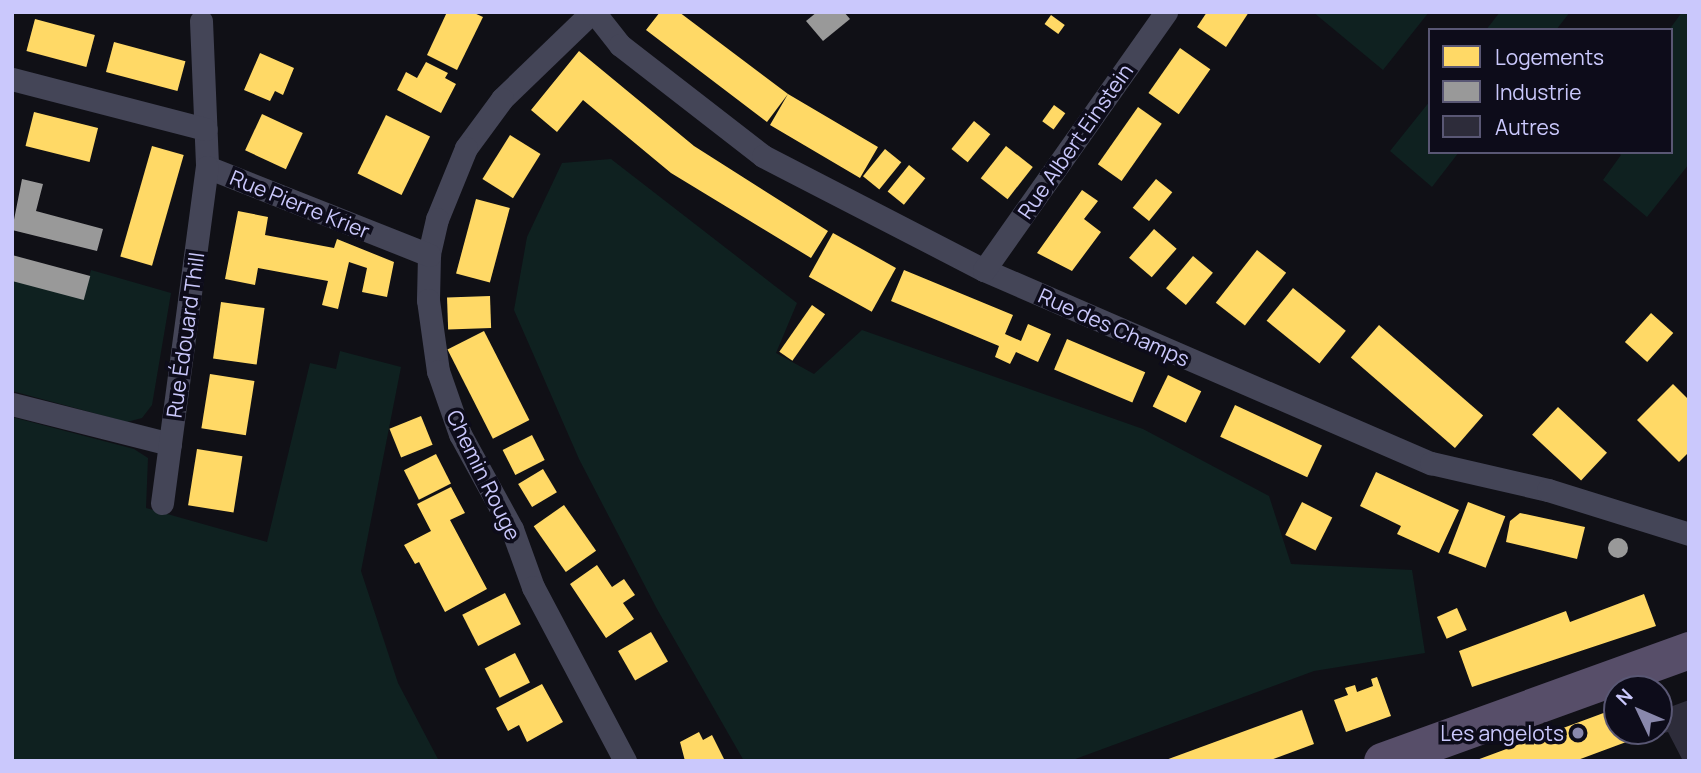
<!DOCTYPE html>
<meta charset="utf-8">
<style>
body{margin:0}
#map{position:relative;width:1701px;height:773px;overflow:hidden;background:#101016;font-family:Manrope,sans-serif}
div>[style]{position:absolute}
.green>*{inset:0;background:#0f2120}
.homes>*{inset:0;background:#ffd966;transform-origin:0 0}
.industry>*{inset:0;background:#999;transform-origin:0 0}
.round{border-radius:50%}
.building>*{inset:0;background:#2d2c3a}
.street>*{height:23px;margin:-11.5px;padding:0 11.5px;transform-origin:11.5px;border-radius:11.5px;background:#444557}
.primary>*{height:37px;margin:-18.5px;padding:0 18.5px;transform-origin:18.5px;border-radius:18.5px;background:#574e69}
.dots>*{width:19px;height:19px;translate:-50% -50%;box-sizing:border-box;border:4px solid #0d0c1a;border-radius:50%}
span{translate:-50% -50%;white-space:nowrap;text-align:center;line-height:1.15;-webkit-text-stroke:7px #0d0c1a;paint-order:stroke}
.street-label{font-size:21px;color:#cac8fc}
.poi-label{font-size:21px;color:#cac8fc}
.right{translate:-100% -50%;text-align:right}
.frame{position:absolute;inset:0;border:14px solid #cac8fc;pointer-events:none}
.legend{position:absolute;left:1428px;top:28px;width:245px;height:126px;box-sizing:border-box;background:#0d0c1a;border:2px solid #595774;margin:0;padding:9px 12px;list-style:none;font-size:21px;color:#cac8fc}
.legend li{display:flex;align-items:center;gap:14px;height:35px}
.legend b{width:35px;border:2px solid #595774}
.north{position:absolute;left:1603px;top:675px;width:70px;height:70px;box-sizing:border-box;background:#0d0c1a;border:2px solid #595774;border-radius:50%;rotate:314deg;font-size:19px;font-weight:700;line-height:28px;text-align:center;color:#cac8fc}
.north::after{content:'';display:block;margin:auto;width:24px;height:32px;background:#8988ac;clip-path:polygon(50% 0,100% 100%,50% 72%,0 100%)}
</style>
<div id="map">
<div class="green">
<div style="clip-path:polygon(1313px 12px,1429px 12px,1383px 70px)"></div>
<div style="clip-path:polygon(1500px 12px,1570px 12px,1556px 30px,1486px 30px)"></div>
<div style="clip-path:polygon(1682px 12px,1689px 12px,1689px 164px,1647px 217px,1603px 180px,1621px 155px,1618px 152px,1671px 152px,1669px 30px)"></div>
<div style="clip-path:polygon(1430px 101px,1430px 152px,1459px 152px,1432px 187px,1390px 151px)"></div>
<div style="clip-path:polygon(611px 159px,797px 303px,776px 353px,814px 374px,862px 330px,1143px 429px,1269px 496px,1291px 564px,1412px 570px,1425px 653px,1314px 671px,1070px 761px,744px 761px,657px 609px,579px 459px,514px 310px,527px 237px,562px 163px)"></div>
<div style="clip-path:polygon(91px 270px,171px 293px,152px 405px,142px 418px,127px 422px,12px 391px,12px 280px,83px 299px)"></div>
<div style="clip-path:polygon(340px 351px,401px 367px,361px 571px,398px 683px,439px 761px,12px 761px,12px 417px,134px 449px,148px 458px,146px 508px,267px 542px,310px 363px,336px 369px)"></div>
</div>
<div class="homes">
<div style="clip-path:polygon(447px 12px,472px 12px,483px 17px,457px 70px,427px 55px)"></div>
<div style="clip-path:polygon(660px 12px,679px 12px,788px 94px,878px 147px,860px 178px,770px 125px,788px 94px,767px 122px,646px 30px)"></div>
<div style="clip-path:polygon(1207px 12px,1249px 12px,1226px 47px,1197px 27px)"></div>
<div style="left:1051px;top:15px;width:17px;height:11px;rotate:36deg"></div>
<div style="left:35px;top:19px;width:62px;height:33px;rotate:15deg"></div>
<div style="left:114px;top:42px;width:74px;height:31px;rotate:15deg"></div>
<div style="left:1180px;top:48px;width:37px;height:55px;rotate:35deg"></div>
<div style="clip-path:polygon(579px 51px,694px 146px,828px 231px,811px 258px,671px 173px,583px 100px,557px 132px,531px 110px)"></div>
<div style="clip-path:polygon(260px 53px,294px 68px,283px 95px,275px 91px,270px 101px,244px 90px)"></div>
<div style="clip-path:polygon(426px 62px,448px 73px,445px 78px,456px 84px,441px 113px,397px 90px,406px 72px,417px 78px)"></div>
<div style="left:1054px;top:105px;width:14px;height:20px;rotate:36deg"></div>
<div style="left:1138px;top:107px;width:29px;height:70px;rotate:35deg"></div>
<div style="left:34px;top:112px;width:66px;height:35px;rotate:14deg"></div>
<div style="left:262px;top:114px;width:45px;height:40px;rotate:25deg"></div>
<div style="left:386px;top:115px;width:49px;height:65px;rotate:26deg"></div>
<div style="left:974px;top:121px;width:21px;height:36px;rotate:39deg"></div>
<div style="left:510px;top:135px;width:36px;height:52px;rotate:32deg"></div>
<div style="left:152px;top:146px;width:33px;height:115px;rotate:16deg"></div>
<div style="left:1006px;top:146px;width:34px;height:41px;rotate:38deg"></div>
<div style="left:885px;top:149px;width:21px;height:35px;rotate:39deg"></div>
<div style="left:909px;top:165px;width:21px;height:34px;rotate:39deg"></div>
<div style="left:1156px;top:179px;width:21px;height:37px;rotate:39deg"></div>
<div style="clip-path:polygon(1082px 190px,1098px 201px,1084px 219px,1101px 232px,1072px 271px,1037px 253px)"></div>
<div style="left:476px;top:199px;width:35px;height:77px;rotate:15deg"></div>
<div style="clip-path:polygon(238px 211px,268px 217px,265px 235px,334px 248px,337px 239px,394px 262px,387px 297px,362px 292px,367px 268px,349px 262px,338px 309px,322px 305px,328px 281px,258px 268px,255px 285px,225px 279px)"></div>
<div style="left:1154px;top:229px;width:30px;height:38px;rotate:41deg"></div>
<div style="left:833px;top:233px;width:72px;height:50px;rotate:29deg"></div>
<div style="left:1257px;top:250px;width:37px;height:67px;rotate:38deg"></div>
<div style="left:1193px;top:256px;width:26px;height:42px;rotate:40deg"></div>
<div style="clip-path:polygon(904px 270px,1013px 315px,1005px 334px,1021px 341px,1028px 324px,1051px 334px,1038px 362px,1016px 352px,1010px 364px,995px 357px,999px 346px,891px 301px)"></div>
<div style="left:1293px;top:288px;width:68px;height:42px;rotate:39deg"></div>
<div style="left:490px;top:296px;width:32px;height:43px;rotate:88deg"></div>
<div style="left:221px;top:302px;width:44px;height:57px;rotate:8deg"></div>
<div style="left:812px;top:305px;width:16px;height:57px;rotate:35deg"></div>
<div style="left:1651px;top:313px;width:30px;height:39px;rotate:42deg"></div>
<div style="left:1379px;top:325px;width:138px;height:43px;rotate:41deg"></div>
<div style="left:484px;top:331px;width:100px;height:41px;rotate:63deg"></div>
<div style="left:1067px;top:339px;width:85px;height:33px;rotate:23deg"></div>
<div style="left:210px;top:374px;width:45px;height:55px;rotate:9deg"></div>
<div style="left:1168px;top:375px;width:37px;height:35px;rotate:26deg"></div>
<div style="clip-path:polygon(1673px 384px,1689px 400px,1689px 452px,1679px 462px,1637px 420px)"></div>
<div style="left:1235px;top:405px;width:96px;height:35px;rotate:25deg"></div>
<div style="left:1558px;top:407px;width:67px;height:38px;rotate:43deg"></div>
<div style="left:421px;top:416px;width:31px;height:34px;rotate:68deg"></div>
<div style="left:532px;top:435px;width:28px;height:33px;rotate:63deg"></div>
<div style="left:197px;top:449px;width:46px;height:57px;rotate:9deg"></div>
<div style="left:436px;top:454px;width:33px;height:36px;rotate:63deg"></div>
<div style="left:543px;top:469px;width:27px;height:29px;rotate:59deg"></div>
<div style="clip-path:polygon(1376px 472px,1459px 510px,1439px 553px,1397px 534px,1401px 526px,1360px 506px)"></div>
<div style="clip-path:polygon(451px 487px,465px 513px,450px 520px,487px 589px,445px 612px,419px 562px,415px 564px,404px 545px,431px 531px,417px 504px)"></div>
<div style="left:1302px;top:502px;width:34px;height:37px;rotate:27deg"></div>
<div style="left:1468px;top:502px;width:40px;height:55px;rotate:21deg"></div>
<div style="left:564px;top:505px;width:56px;height:37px;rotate:55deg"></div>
<div style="clip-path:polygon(1520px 513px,1585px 527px,1577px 559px,1506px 542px,1510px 521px)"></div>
<div style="clip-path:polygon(597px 565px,612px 587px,624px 579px,635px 595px,623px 603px,634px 619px,606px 638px,570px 584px)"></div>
<div style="left:505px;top:593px;width:35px;height:48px;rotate:63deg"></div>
<div style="clip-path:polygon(1644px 594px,1656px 626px,1472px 687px,1459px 651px,1566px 611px,1570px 622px)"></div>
<div style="left:1457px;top:608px;width:24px;height:22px;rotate:66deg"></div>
<div style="left:651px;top:632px;width:34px;height:38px;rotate:60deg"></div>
<div style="left:515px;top:653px;width:33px;height:34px;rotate:63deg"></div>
<div style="clip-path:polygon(1377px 677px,1391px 716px,1346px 732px,1334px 700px,1348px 695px,1345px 688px,1355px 685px,1357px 692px,1373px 686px,1371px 679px)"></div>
<div style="clip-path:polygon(542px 684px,563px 722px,527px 742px,519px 725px,508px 731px,496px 708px)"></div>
<div style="clip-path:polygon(1617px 708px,1617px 731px,1635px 731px,1637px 738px,1575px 761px,1474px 761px)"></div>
<div style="clip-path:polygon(1302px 710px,1314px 744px,1268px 761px,1163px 761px)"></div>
<div style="clip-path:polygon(699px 732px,703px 740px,712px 735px,725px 761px,685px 761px,680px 742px)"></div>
</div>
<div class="industry">
<div style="clip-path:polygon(817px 12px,844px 12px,850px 19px,823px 41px,806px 21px)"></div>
<div style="clip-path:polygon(22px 179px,43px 184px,36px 211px,103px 229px,97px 251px,12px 230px)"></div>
<div style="left:12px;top:255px;width:81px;height:25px;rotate:15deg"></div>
<div class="round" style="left:1608px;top:538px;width:20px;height:20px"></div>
</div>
<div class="building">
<div style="clip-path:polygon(1689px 700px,1689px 761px,1683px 761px,1668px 732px,1650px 736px,1648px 731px,1659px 731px,1659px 711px)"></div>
</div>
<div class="street">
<div style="left:592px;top:12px;width:125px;rotate:136deg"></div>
<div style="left:502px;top:99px;width:61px;rotate:126.3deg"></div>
<div style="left:466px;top:148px;width:77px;rotate:112.2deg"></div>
<div style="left:437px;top:219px;width:37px;rotate:103deg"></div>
<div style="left:429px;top:255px;width:45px;rotate:91.3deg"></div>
<div style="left:428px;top:300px;width:72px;rotate:82deg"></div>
<div style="left:438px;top:371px;width:67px;rotate:70.8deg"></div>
<div style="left:460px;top:434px;width:108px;rotate:61.3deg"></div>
<div style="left:512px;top:529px;width:62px;rotate:70.1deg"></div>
<div style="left:533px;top:587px;width:197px;rotate:62.1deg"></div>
<div style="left:594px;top:12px;width:42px;rotate:51.8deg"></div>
<div style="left:620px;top:45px;width:181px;rotate:37.8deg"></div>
<div style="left:763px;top:156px;width:249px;rotate:27.3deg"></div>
<div style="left:984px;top:270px;width:487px;rotate:23.4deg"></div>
<div style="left:1431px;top:463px;width:120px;rotate:13deg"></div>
<div style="left:1548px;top:490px;width:148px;rotate:17.3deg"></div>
<div style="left:201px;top:21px;width:146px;rotate:87.6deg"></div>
<div style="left:207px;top:167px;width:239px;rotate:21.6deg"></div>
<div style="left:12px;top:79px;width:200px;rotate:14.5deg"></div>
<div style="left:984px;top:270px;width:316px;rotate:-54.8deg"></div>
<div style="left:12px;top:404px;width:163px;rotate:14.2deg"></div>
<div style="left:162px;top:503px;width:339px;rotate:-82.4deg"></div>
</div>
<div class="primary">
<div style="left:1382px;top:761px;width:326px;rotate:-19.9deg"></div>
</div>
<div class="dots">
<div style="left:1578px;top:733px;background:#8988ac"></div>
</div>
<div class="street-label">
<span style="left:1075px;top:141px;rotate:-55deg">Rue Albert Einstein</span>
<span style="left:300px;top:204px;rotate:22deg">Rue Pierre Krier</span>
<span style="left:1114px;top:327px;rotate:24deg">Rue des Champs</span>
<span style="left:185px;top:335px;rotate:-82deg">Rue Édouard Thill</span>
<span style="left:484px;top:475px;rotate:64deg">Chemin Rouge</span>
</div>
<div class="poi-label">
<span class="right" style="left:1564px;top:733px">Les angelots</span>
</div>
<div class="frame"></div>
<ul class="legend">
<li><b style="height:19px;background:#ffd966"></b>Logements</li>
<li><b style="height:19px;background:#999"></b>Industrie</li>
<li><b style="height:19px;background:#2d2c3a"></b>Autres</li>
</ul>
<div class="north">N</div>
</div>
